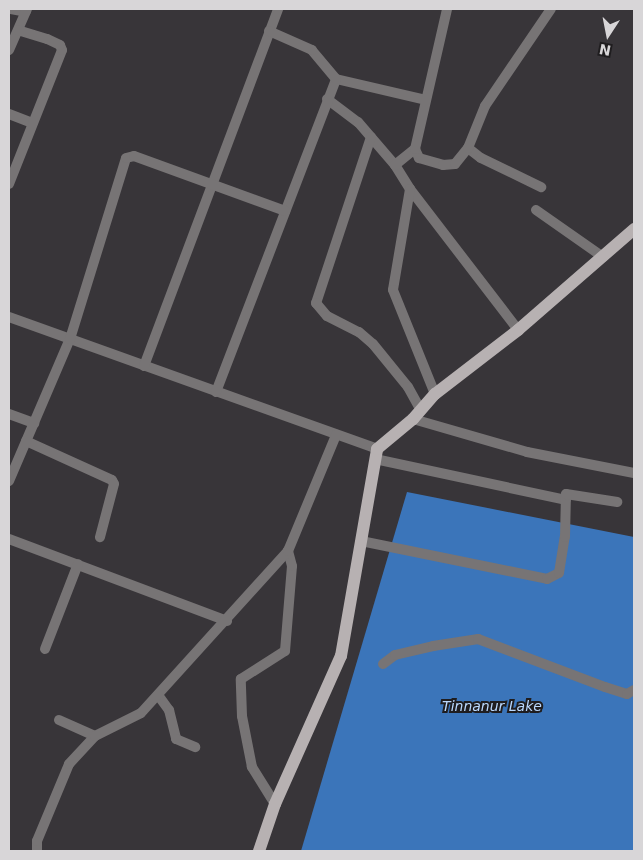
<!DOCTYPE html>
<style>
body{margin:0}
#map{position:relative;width:643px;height:860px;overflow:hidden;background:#383539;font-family:"DejaVu Sans",sans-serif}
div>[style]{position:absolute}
.water>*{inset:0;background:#3b75ba}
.minor>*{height:10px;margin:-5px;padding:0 5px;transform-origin:5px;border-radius:5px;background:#777475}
.primary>*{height:12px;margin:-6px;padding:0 6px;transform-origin:6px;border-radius:6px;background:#b7b1b2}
span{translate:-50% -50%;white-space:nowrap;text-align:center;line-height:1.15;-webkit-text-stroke:4px #1f1d1f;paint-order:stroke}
.water-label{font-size:14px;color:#bad8fd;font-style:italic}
.frame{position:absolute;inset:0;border:10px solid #d8d6d8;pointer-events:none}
.north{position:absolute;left:583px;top:10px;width:50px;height:50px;-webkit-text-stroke:4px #1f1d1f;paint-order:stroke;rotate:191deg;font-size:14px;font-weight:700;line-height:20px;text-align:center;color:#d8d6d8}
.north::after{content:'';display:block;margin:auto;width:18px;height:22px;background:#d8d6d8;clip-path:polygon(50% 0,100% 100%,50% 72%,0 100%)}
</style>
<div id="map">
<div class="water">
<div style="clip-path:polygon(407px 492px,634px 537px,634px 851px,301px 851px)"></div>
</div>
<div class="minor">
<div style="left:11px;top:9px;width:15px;rotate:11deg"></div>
<div style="left:9px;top:50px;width:45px;rotate:-66.3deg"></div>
<div style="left:336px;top:79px;width:92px;rotate:13.1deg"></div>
<div style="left:327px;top:99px;width:39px;rotate:37deg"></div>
<div style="left:358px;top:122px;width:57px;rotate:49.3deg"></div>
<div style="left:395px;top:165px;width:28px;rotate:58deg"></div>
<div style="left:410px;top:189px;width:178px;rotate:52.5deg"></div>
<div style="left:9px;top:114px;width:25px;rotate:21deg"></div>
<div style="left:371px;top:137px;width:175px;rotate:108.3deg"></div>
<div style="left:316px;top:303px;width:17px;rotate:50deg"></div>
<div style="left:327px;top:316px;width:36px;rotate:27deg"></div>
<div style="left:359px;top:332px;width:18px;rotate:41deg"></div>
<div style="left:373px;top:344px;width:55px;rotate:50.9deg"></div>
<div style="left:408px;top:387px;width:26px;rotate:61deg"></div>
<div style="left:468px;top:148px;width:16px;rotate:38deg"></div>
<div style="left:481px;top:158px;width:67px;rotate:25.8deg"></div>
<div style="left:415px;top:149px;width:10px;rotate:66deg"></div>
<div style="left:419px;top:158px;width:25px;rotate:16deg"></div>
<div style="left:443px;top:165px;width:12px;rotate:-5deg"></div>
<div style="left:455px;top:164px;width:21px;rotate:-51deg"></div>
<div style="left:468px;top:148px;width:45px;rotate:-68deg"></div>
<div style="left:485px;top:106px;width:117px;rotate:-55.8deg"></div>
<div style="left:395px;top:165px;width:26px;rotate:-39deg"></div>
<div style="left:415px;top:149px;width:144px;rotate:-77.1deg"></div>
<div style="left:9px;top:184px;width:144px;rotate:-68.4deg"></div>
<div style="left:62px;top:50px;width:5px;rotate:-112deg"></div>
<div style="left:60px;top:45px;width:14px;rotate:-155deg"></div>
<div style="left:47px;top:39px;width:30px;rotate:-163deg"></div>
<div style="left:410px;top:189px;width:102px;rotate:99.6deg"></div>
<div style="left:393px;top:290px;width:112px;rotate:68deg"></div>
<div style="left:536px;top:210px;width:82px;rotate:35deg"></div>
<div style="left:9px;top:317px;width:391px;rotate:19.7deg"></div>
<div style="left:144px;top:366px;width:381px;rotate:-69.4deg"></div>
<div style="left:216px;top:392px;width:335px;rotate:-69deg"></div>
<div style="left:336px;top:79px;width:38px;rotate:-130deg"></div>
<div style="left:312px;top:50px;width:47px;rotate:-156.2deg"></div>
<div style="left:9px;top:414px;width:27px;rotate:20deg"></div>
<div style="left:413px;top:419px;width:119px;rotate:16.1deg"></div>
<div style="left:527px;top:452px;width:109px;rotate:11.1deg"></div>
<div style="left:26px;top:441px;width:94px;rotate:24.4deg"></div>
<div style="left:112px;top:480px;width:4px;rotate:63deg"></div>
<div style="left:114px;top:484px;width:55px;rotate:104.8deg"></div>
<div style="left:375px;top:459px;width:195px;rotate:12.1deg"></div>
<div style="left:9px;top:481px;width:155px;rotate:-66.8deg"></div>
<div style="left:70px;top:339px;width:189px;rotate:-72.8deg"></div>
<div style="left:126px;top:158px;width:8px;rotate:-14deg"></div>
<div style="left:134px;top:156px;width:161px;rotate:20deg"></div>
<div style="left:9px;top:539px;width:233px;rotate:20.6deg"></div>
<div style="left:361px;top:541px;width:190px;rotate:11.5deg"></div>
<div style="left:547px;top:579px;width:13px;rotate:-27deg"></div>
<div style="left:559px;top:573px;width:36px;rotate:-81deg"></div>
<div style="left:565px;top:537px;width:43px;rotate:-88.7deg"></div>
<div style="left:566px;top:494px;width:52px;rotate:8.9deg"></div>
<div style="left:45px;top:649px;width:91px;rotate:-68.8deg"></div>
<div style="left:383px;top:664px;width:15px;rotate:-37deg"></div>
<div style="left:395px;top:655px;width:39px;rotate:-13deg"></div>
<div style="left:433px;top:646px;width:46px;rotate:-8.8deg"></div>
<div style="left:478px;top:639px;width:136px;rotate:20.7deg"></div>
<div style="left:605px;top:687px;width:23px;rotate:18deg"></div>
<div style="left:627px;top:694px;width:8px;rotate:-30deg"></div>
<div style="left:158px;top:695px;width:19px;rotate:54deg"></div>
<div style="left:169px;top:710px;width:30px;rotate:76deg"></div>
<div style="left:176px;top:739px;width:21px;rotate:23deg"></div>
<div style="left:59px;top:720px;width:39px;rotate:24deg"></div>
<div style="left:275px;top:804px;width:44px;rotate:-121.9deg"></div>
<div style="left:252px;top:767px;width:52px;rotate:-101.1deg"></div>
<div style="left:242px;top:716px;width:37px;rotate:-92deg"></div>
<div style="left:241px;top:679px;width:52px;rotate:-32.5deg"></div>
<div style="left:285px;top:651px;width:85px;rotate:-85.3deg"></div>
<div style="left:292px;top:566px;width:16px;rotate:-105deg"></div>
<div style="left:37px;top:851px;width:10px;rotate:-90deg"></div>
<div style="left:37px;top:841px;width:83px;rotate:-67.4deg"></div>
<div style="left:69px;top:764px;width:38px;rotate:-47deg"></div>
<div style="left:95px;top:736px;width:51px;rotate:-26.6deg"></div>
<div style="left:141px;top:713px;width:219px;rotate:-47.8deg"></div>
<div style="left:288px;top:551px;width:126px;rotate:-67.5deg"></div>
</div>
<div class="primary">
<div style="left:259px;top:851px;width:50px;rotate:-71.2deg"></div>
<div style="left:275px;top:804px;width:162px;rotate:-66deg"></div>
<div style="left:341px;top:656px;width:210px;rotate:-80.1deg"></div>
<div style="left:377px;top:449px;width:47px;rotate:-39.8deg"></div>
<div style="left:413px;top:419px;width:33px;rotate:-49deg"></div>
<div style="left:435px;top:394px;width:105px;rotate:-37.6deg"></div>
<div style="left:518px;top:330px;width:154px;rotate:-41deg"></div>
</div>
<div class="water-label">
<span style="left:492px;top:706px">Tinnanur Lake</span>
</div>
<div class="frame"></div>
<div class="north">N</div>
</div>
